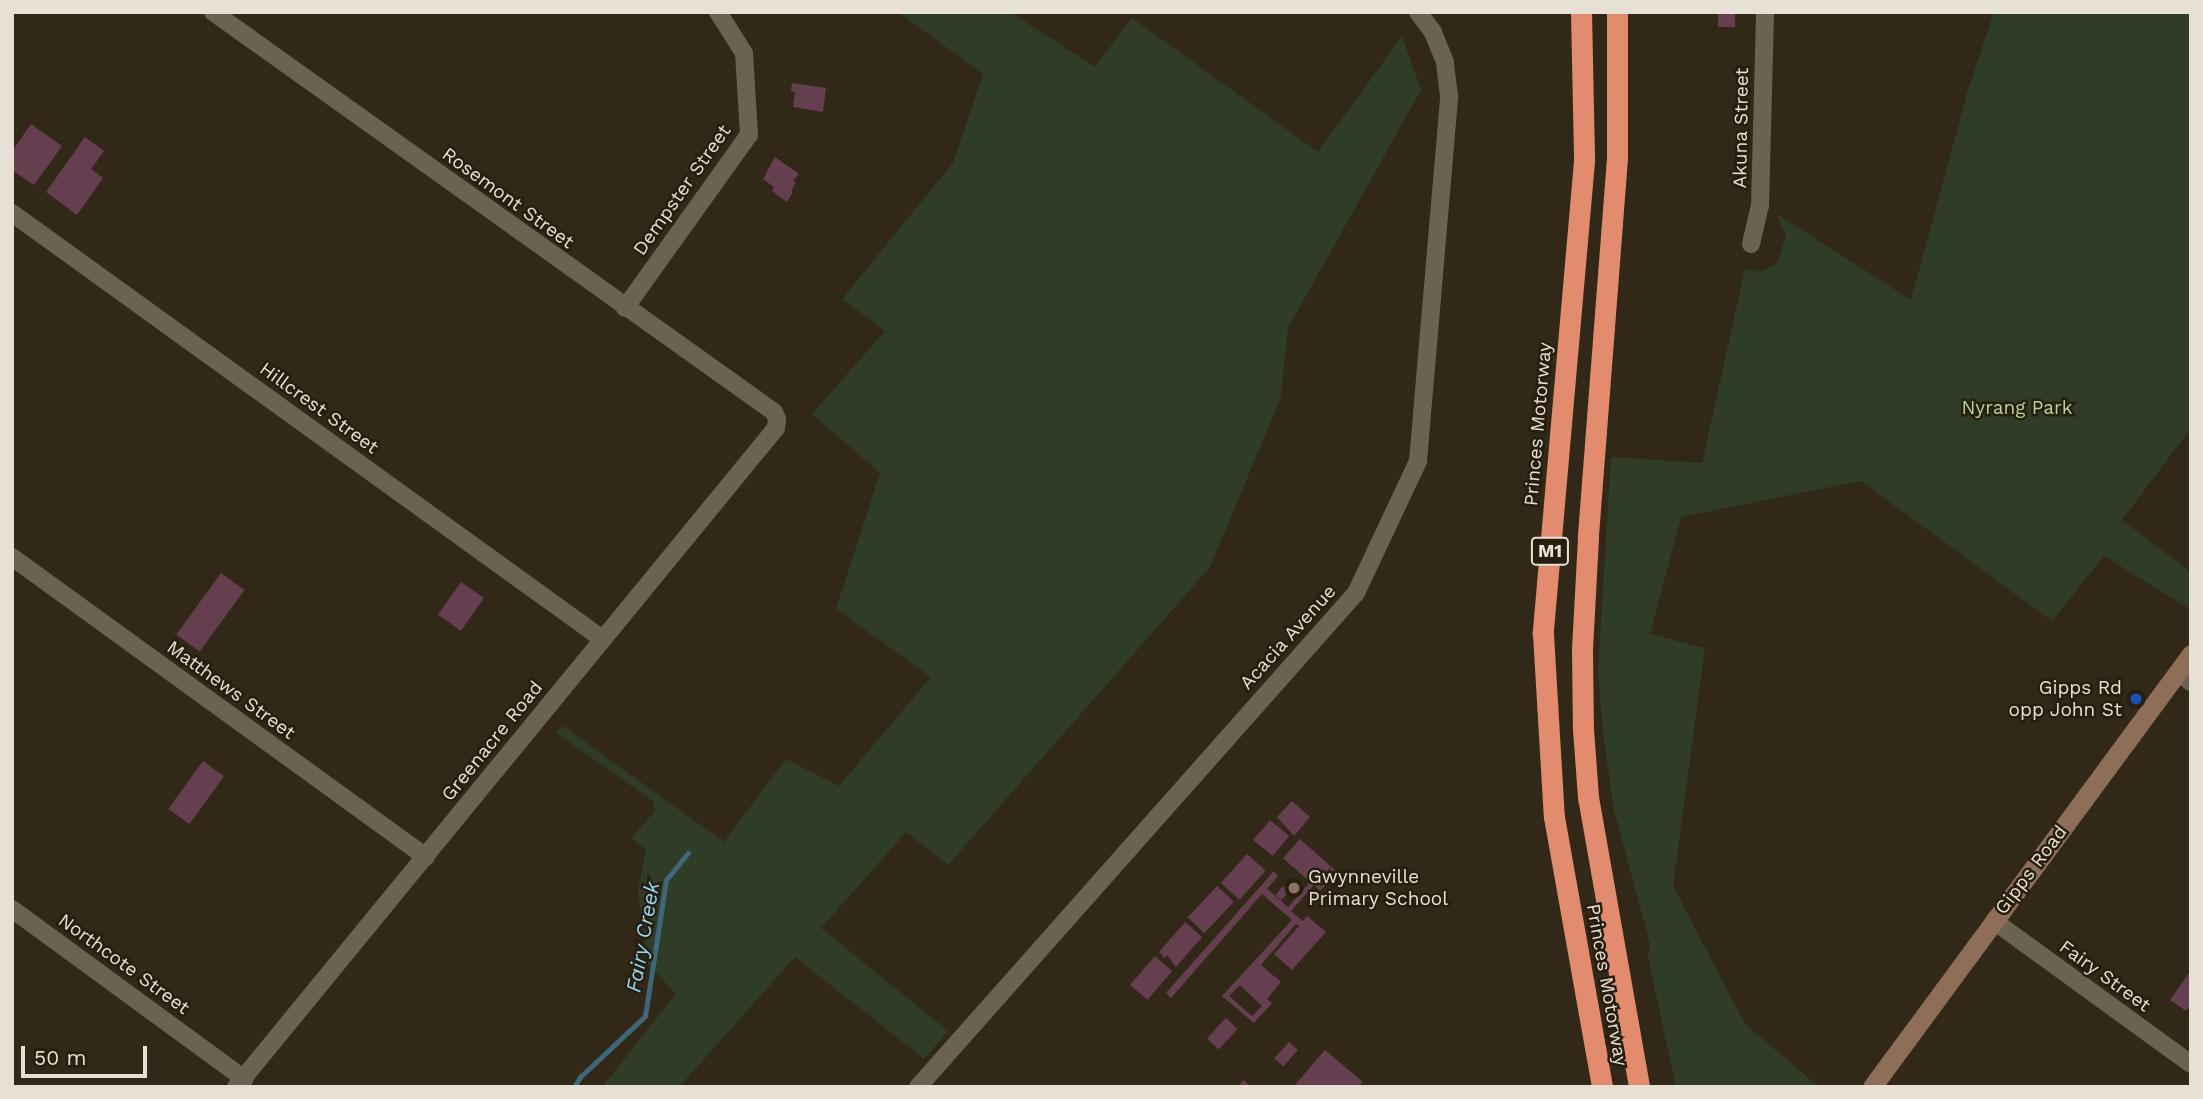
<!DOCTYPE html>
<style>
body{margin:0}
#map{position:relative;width:2203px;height:1099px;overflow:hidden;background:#312817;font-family:"Work Sans",sans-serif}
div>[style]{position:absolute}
.green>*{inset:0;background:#303d26}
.stream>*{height:5px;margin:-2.5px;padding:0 2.5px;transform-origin:2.5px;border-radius:2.5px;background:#3d677a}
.building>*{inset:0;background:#653f4f;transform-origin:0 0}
.minor>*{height:18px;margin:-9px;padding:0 9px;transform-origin:9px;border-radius:9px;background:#6c6250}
.secondary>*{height:19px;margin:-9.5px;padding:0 9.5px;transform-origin:9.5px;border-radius:9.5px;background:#8f6e59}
.motorway>*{height:21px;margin:-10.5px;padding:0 10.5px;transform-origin:10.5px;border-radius:10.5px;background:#e28b6e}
.dots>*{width:19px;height:19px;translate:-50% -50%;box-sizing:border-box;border:4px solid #271e0e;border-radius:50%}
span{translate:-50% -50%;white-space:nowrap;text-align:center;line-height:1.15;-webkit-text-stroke:5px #271e0e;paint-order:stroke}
.shield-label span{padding:2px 5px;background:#271e0e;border:2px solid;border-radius:5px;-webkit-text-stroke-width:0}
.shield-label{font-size:18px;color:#e6e0d5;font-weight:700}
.street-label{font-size:19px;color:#e6e0d5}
.park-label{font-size:19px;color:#b3d49a}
.poi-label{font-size:19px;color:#e6e0d5}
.right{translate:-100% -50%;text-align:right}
.left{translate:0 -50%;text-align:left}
.water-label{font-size:21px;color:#8fd8fa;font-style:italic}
.frame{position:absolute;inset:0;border:14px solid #e6e0d5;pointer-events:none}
.scale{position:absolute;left:21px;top:1046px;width:126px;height:32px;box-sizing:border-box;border:4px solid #e6e0d5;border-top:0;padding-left:9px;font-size:21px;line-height:24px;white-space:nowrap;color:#e6e0d5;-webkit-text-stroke:5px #271e0e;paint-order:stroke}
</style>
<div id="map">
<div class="green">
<div style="clip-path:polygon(898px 12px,1010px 12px,1095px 67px,1132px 18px,1318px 152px,1402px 36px,1421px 90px,1288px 328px,1281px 397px,1210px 567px,948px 865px,906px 832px,821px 928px,948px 1031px,924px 1059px,795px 957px,679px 1087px,602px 1087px,676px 994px,648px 964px,638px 891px,646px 850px,631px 838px,655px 811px,653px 801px,556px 733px,563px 726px,724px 842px,786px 759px,839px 786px,931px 677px,836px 609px,880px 473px,812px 414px,885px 331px,842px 299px,953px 163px,983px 74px)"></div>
<div style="clip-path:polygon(1994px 12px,2191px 12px,2191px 428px,2122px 520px,2191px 572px,2191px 610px,2104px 556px,2052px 621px,1861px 481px,1681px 517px,1650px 634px,1705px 648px,1673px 886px,1745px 1024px,1819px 1087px,1676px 1087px,1648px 957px,1650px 944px,1613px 806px,1602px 723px,1598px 670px,1611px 457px,1702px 463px,1745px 269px,1760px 272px,1777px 263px,1786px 237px,1777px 214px,1911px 300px,1968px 90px)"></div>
</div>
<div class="stream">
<div style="left:574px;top:1087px;width:12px;rotate:-59deg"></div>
<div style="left:580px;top:1077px;width:89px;rotate:-43.2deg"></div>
<div style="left:645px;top:1016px;width:138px;rotate:-81.2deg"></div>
<div style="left:666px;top:880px;width:35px;rotate:-51deg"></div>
</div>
<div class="building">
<div style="left:1718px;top:12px;width:17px;height:15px"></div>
<div style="clip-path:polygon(792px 83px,826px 88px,823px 112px,793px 107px,795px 92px,791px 91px)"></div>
<div style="clip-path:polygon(31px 124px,62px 146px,34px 185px,12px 170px,12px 151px)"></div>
<div style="clip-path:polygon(85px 137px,104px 151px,91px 169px,103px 178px,77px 215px,46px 192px)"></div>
<div style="clip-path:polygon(775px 157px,799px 174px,793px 181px,796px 183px,791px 191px,793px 192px,787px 202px,772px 191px,774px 187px,763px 179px)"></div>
<div style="left:221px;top:573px;width:29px;height:76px;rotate:36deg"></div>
<div style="left:461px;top:582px;width:28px;height:40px;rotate:35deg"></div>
<div style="left:203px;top:761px;width:26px;height:59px;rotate:36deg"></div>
<div style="clip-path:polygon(1292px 801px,1310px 817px,1294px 836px,1277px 817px)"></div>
<div style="left:1270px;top:820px;width:25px;height:26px;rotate:40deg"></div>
<div style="clip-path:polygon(evenodd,1300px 839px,1337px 872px,1320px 891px,1314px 885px,1291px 911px,1303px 921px,1307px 916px,1326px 932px,1292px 970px,1274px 954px,1299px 926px,1296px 924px,1261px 965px,1281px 982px,1267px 999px,1272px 1003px,1254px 1023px,1222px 996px,1292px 920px,1262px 894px,1171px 998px,1166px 993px,1274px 871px,1278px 876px,1267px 889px,1288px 907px,1310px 882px,1283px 858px,1300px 839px,1240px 985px,1262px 1006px,1252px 1016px,1229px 996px,1240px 985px)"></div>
<div style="left:1247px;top:854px;width:25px;height:39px;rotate:42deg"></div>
<div style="left:1217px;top:886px;width:23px;height:43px;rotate:43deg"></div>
<div style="left:1283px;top:886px;width:8px;height:12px;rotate:40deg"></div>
<div style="clip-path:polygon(1185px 922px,1202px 937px,1176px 967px,1167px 955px,1165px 958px,1159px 952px)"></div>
<div style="left:1155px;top:956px;width:23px;height:38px;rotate:41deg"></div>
<div style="clip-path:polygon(2191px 970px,2191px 1005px,2186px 1011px,2170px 1000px)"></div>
<div style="left:1226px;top:1018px;width:16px;height:28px;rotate:43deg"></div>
<div style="left:1289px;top:1042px;width:12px;height:22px;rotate:42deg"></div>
<div style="clip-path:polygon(1325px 1050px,1363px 1082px,1358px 1087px,1293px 1087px)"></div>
<div style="clip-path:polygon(1243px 1080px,1252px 1087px,1238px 1087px)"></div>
</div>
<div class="minor">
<div style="left:213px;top:12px;width:689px;rotate:35.49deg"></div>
<div style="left:774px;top:412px;width:8px;rotate:67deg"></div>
<div style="left:777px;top:419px;width:9px;rotate:96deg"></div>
<div style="left:776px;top:428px;width:852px;rotate:129.33deg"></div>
<div style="left:12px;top:213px;width:726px;rotate:35.81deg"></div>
<div style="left:1751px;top:244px;width:39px;rotate:-77deg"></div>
<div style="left:1760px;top:206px;width:194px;rotate:-88.5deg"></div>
<div style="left:625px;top:308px;width:213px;rotate:-54.4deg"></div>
<div style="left:749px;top:135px;width:82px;rotate:-93.5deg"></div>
<div style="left:744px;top:53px;width:49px;rotate:-122.4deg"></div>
<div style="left:12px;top:557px;width:511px;rotate:35.93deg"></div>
<div style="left:2178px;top:672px;width:16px;rotate:38deg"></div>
<div style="left:12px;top:909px;width:288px;rotate:36.2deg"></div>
<div style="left:1994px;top:921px;width:243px;rotate:36deg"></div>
<div style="left:918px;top:1087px;width:660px;rotate:-48.44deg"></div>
<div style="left:1356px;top:593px;width:146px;rotate:-64.8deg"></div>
<div style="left:1418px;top:461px;width:366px;rotate:-85.1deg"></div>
<div style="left:1449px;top:96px;width:34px;rotate:-97deg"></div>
<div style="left:1445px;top:62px;width:32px;rotate:-112deg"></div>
<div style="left:1433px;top:32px;width:25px;rotate:-127deg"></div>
</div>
<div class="secondary">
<div style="left:1872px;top:1087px;width:538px;rotate:-53.62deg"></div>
</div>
<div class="motorway">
<div style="left:1581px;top:12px;width:149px;rotate:88.8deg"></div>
<div style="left:1584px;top:161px;width:475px;rotate:95deg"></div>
<div style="left:1543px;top:634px;width:183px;rotate:86.6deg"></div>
<div style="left:1554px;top:817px;width:274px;rotate:79.9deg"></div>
<div style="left:1617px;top:12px;width:146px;rotate:90deg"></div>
<div style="left:1617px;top:158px;width:381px;rotate:94.4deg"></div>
<div style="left:1588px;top:538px;width:112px;rotate:93.1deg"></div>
<div style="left:1582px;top:650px;width:79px;rotate:89.3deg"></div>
<div style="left:1583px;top:729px;width:68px;rotate:85.8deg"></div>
<div style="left:1588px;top:797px;width:294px;rotate:80deg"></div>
</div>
<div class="dots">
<div style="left:2136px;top:699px;background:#1a4fb4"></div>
<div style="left:1294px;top:888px;background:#8d6e63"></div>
</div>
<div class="shield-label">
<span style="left:1550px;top:551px">M1</span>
</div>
<div class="street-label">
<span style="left:1741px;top:128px;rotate:-89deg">Akuna Street</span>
<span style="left:682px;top:190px;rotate:-55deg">Dempster Street</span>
<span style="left:508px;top:198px;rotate:36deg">Rosemont Street</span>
<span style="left:319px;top:408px;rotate:36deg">Hillcrest Street</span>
<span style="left:1538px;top:424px;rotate:-85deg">Princes Motorway</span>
<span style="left:1288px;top:637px;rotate:-48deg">Acacia Avenue</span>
<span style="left:231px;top:690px;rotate:36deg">Matthews Street</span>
<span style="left:492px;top:741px;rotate:-51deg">Greenacre Road</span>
<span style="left:2031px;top:870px;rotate:-53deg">Gipps Road</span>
<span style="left:124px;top:964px;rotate:36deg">Northcote Street</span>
<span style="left:2105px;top:976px;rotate:36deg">Fairy Street</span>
<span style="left:1607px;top:985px;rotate:80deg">Princes Motorway</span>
</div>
<div class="park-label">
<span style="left:2017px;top:408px">Nyrang Park</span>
</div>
<div class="poi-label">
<span class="right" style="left:2122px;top:699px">Gipps Rd<br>opp John St</span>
<span class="left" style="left:1308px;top:888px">Gwynneville<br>Primary School</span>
</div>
<div class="water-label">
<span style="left:643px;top:937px;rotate:-80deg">Fairy Creek</span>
</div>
<div class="frame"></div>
<div class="scale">50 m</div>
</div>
